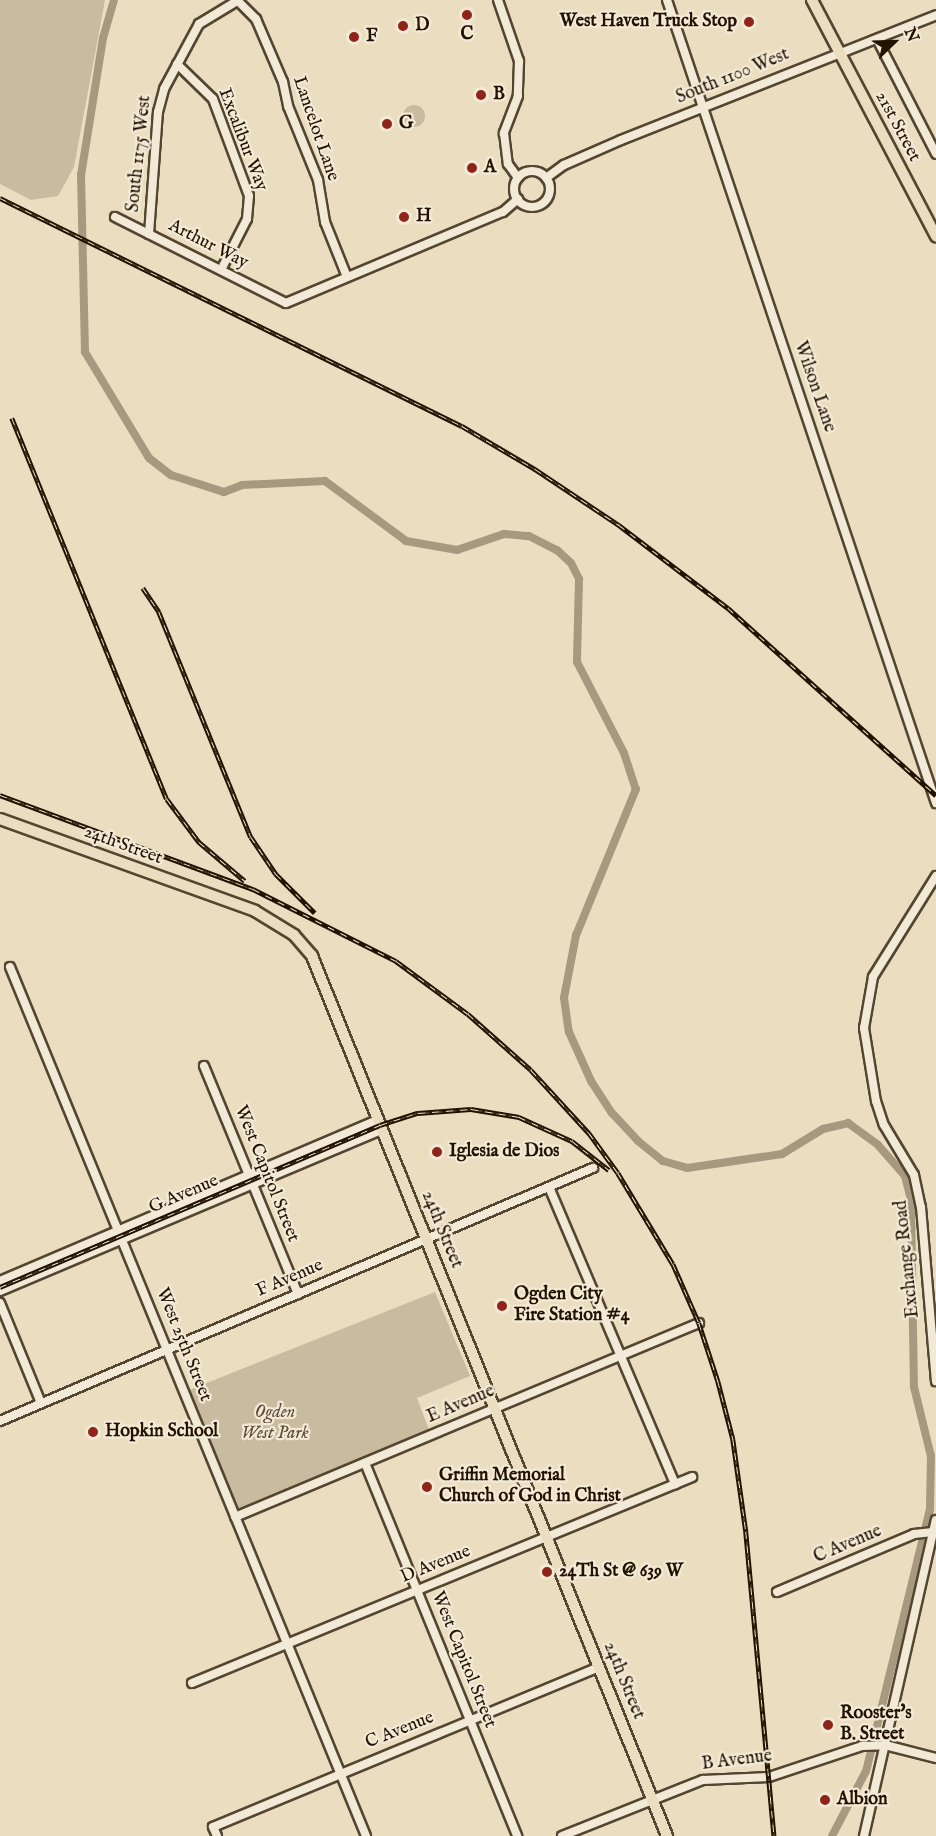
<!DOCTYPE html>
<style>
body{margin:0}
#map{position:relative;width:936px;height:1836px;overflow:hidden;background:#ebdec0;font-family:"IM FELL English",serif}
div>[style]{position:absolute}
.green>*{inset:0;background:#c9bb9f}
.round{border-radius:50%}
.canal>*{height:8px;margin:-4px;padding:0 4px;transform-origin:4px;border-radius:4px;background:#a7997f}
.roads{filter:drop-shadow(2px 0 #544530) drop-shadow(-2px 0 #544530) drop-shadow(0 2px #544530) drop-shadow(0 -2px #544530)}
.minor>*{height:8px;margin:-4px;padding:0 4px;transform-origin:4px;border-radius:4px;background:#f2ead6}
.minor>.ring{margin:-4px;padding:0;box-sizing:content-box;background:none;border:8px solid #f2ead6;border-radius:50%}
.major>*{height:10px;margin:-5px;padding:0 5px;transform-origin:5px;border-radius:5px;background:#ebdec0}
.rail>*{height:4.5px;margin-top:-2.25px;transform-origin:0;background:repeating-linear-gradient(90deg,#f2ead6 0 7px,#221200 0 14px);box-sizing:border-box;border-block:2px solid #221200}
.dots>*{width:16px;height:16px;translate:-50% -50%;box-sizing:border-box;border:3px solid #f2ead6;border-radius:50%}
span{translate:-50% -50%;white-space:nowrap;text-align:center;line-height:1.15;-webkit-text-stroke:4.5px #f2ead6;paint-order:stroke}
.poi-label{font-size:18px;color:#221200;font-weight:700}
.right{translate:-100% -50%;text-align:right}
.left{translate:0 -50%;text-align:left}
.street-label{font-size:18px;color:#221200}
.park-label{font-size:18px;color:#5c4d38;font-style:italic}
.north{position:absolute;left:864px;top:12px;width:60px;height:60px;-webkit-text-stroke:4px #f2ead6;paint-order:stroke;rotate:67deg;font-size:16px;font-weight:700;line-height:24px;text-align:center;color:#221200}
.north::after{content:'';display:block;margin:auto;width:21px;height:27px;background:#221200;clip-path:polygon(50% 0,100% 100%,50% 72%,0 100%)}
</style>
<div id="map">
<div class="green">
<div style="clip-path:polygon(0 0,105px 0,74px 167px,58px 196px,31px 200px,0 184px)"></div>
<div class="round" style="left:403px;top:105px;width:22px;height:22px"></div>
<div style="clip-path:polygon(435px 1292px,470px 1376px,417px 1398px,429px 1430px,239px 1509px,189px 1390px)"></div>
</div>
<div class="canal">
<div style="left:114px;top:0;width:40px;rotate:106deg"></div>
<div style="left:103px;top:38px;width:139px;rotate:99.1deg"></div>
<div style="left:81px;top:175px;width:177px;rotate:88.7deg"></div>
<div style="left:85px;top:352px;width:124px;rotate:58.9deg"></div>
<div style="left:149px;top:458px;width:28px;rotate:38deg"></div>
<div style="left:171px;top:475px;width:56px;rotate:17.8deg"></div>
<div style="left:224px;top:492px;width:19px;rotate:-21deg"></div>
<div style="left:242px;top:485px;width:83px;rotate:-2.8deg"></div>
<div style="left:325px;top:481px;width:101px;rotate:36.5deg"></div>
<div style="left:406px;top:541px;width:52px;rotate:10deg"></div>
<div style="left:457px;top:550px;width:50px;rotate:-18.8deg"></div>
<div style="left:504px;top:534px;width:25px;rotate:5deg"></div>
<div style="left:529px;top:536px;width:31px;rotate:27deg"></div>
<div style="left:557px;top:550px;width:19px;rotate:43deg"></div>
<div style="left:571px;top:563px;width:18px;rotate:63deg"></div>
<div style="left:579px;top:579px;width:83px;rotate:91.4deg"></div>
<div style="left:577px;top:662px;width:102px;rotate:62.7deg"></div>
<div style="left:624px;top:753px;width:38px;rotate:72deg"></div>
<div style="left:636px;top:789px;width:158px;rotate:112.3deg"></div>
<div style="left:576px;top:935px;width:64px;rotate:100.8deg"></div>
<div style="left:564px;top:998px;width:34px;rotate:82deg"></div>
<div style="left:569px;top:1032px;width:54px;rotate:65.8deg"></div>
<div style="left:591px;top:1081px;width:38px;rotate:57deg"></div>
<div style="left:612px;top:1113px;width:38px;rotate:47deg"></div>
<div style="left:638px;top:1141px;width:32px;rotate:39deg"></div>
<div style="left:663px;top:1161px;width:25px;rotate:16deg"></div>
<div style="left:687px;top:1168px;width:96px;rotate:-8.4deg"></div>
<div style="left:782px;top:1154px;width:48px;rotate:-31.4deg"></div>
<div style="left:823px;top:1129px;width:26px;rotate:-13deg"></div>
<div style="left:848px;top:1123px;width:37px;rotate:36deg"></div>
<div style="left:878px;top:1145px;width:41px;rotate:48.9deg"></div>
<div style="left:905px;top:1176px;width:25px;rotate:76deg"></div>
<div style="left:911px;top:1200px;width:187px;rotate:89.1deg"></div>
<div style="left:914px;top:1387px;width:71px;rotate:76.2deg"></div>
<div style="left:931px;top:1456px;width:53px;rotate:91.1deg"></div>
<div style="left:930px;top:1509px;width:270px;rotate:103.7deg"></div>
<div style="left:866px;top:1771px;width:73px;rotate:117.6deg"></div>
</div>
<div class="roads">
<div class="minor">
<div style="left:237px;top:0;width:27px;rotate:45deg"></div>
<div style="left:256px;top:19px;width:69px;rotate:66.8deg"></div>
<div style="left:283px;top:82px;width:25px;rotate:78deg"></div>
<div style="left:288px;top:106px;width:80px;rotate:67.9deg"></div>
<div style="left:318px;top:180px;width:43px;rotate:80.5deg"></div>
<div style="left:325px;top:222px;width:59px;rotate:68.2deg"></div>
<div style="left:498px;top:0;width:65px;rotate:71deg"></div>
<div style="left:519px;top:61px;width:35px;rotate:92deg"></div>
<div style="left:518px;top:96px;width:40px;rotate:111deg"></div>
<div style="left:504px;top:133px;width:31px;rotate:83deg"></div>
<div style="left:508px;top:164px;width:17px;rotate:54deg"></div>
<div style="left:667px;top:0;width:847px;rotate:71.48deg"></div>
<div style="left:877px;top:39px;width:129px;rotate:62.8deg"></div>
<div style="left:177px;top:64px;width:50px;rotate:44.2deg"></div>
<div style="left:213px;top:99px;width:103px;rotate:69.6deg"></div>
<div style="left:249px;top:196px;width:23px;rotate:95deg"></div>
<div style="left:247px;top:219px;width:57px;rotate:117deg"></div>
<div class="ring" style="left:514px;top:171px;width:28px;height:28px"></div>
<div style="left:546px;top:178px;width:22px;rotate:-36deg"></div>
<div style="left:564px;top:165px;width:62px;rotate:-23.7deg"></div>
<div style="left:621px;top:140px;width:339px;rotate:-21.6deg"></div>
<div style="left:115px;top:217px;width:191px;rotate:26.7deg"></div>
<div style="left:286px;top:303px;width:235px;rotate:-22.8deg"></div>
<div style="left:503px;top:212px;width:20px;rotate:-41deg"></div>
<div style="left:149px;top:234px;width:122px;rotate:-85.8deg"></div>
<div style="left:158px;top:112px;width:24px;rotate:-75deg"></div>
<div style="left:164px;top:89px;width:74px;rotate:-61.7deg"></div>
<div style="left:199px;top:24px;width:44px;rotate:-31.2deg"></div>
<div style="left:936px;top:876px;width:119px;rotate:122deg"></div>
<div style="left:873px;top:977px;width:52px;rotate:100deg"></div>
<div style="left:864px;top:1028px;width:74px;rotate:80.7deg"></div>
<div style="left:876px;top:1101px;width:25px;rotate:72deg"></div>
<div style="left:884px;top:1125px;width:58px;rotate:59deg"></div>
<div style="left:914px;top:1175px;width:33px;rotate:78deg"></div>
<div style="left:921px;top:1207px;width:175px;rotate:85.1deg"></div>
<div style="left:10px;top:967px;width:939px;rotate:67.72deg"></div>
<div style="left:204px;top:1066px;width:247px;rotate:67.6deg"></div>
<div style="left:549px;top:1187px;width:323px;rotate:67deg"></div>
<div style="left:0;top:1281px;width:411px;rotate:-23.1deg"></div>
<div style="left:0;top:1291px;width:415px;rotate:-22.9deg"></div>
<div style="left:0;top:1303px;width:108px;rotate:67.7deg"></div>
<div style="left:0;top:1421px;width:645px;rotate:-23.11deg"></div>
<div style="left:365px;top:1463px;width:403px;rotate:67.8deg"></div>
<div style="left:235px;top:1517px;width:503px;rotate:-22.69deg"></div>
<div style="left:777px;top:1592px;width:149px;rotate:-22.9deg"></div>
<div style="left:914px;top:1534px;width:19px;rotate:-6deg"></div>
<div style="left:192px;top:1683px;width:541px;rotate:-22.39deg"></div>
<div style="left:217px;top:1836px;width:10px;rotate:-114deg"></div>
<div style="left:213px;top:1827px;width:418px;rotate:-22.5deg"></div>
<div style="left:562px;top:1836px;width:152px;rotate:-21.7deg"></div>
<div style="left:703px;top:1780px;width:66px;rotate:-2.6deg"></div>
<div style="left:769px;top:1777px;width:98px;rotate:-18.4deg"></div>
<div style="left:862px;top:1746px;width:23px;rotate:-2deg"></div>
<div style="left:885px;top:1745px;width:53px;rotate:14.3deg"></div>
<div style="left:864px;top:1836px;width:324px;rotate:-77.2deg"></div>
</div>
<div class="major">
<div style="left:812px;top:0;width:267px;rotate:62.3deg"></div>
<div style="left:0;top:819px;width:271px;rotate:19.8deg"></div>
<div style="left:255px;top:911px;width:46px;rotate:31.6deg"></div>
<div style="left:294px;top:935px;width:28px;rotate:49deg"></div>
<div style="left:312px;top:956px;width:949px;rotate:68.03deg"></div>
</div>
</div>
<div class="rail">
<div style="left:0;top:198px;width:515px;rotate:26.27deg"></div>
<div style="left:462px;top:426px;width:85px;rotate:30.5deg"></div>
<div style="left:535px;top:469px;width:101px;rotate:33.7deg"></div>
<div style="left:619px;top:525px;width:137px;rotate:37.3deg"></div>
<div style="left:728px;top:608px;width:280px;rotate:42deg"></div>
<div style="left:12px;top:418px;width:411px;rotate:67.9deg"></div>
<div style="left:167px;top:799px;width:54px;rotate:53.3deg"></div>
<div style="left:199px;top:842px;width:60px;rotate:40.3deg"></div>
<div style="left:143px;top:588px;width:29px;rotate:56deg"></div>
<div style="left:159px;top:612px;width:243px;rotate:67.8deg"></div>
<div style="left:251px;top:837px;width:45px;rotate:56deg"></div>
<div style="left:276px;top:874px;width:55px;rotate:45deg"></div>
<div style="left:0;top:795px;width:270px;rotate:20.4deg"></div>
<div style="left:253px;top:889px;width:160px;rotate:26.7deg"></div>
<div style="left:396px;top:961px;width:89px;rotate:36.4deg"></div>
<div style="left:468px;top:1014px;width:84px;rotate:41.6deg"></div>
<div style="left:531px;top:1070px;width:86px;rotate:47.4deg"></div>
<div style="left:589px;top:1133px;width:49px;rotate:54.1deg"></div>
<div style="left:618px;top:1173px;width:106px;rotate:58.9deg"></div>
<div style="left:673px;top:1264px;width:64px;rotate:66.2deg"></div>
<div style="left:699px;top:1323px;width:61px;rotate:71.9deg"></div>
<div style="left:718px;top:1381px;width:60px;rotate:75.5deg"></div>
<div style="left:733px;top:1439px;width:94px;rotate:82deg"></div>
<div style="left:746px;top:1532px;width:305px;rotate:84.7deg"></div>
<div style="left:0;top:1287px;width:413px;rotate:-23.1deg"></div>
<div style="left:380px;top:1125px;width:40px;rotate:-18deg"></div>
<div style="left:418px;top:1113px;width:53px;rotate:-4.3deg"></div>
<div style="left:471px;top:1109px;width:49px;rotate:9.5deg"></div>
<div style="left:519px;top:1117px;width:58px;rotate:24.4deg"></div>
<div style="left:572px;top:1141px;width:47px;rotate:38.1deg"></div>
</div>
<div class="dots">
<div style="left:467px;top:15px;background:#8f2418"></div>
<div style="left:749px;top:22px;background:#8f2418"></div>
<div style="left:403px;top:26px;background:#8f2418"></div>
<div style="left:354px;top:37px;background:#8f2418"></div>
<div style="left:481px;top:95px;background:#8f2418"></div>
<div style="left:387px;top:124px;background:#8f2418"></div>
<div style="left:472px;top:168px;background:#8f2418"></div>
<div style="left:404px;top:217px;background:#8f2418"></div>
<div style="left:437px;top:1152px;background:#8f2418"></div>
<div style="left:502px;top:1306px;background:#8f2418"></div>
<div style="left:93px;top:1432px;background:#8f2418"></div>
<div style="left:427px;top:1487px;background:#8f2418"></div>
<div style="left:547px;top:1572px;background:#8f2418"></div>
<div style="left:828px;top:1725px;background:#8f2418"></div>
<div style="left:825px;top:1800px;background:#8f2418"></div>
</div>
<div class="poi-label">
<span class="right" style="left:737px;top:22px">West Haven Truck Stop</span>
<span class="left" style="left:415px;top:26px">D</span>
<span style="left:467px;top:35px">C</span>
<span class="left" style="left:366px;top:37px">F</span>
<span class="left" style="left:493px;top:95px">B</span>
<span class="left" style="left:399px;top:124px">G</span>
<span class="left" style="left:484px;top:168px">A</span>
<span class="left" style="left:416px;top:217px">H</span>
<span class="left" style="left:449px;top:1152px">Iglesia de Dios</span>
<span class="left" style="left:514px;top:1306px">Ogden City<br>Fire Station #4</span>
<span class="left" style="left:105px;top:1432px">Hopkin School</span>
<span class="left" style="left:439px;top:1487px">Griffin Memorial<br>Church of God in Christ</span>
<span class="left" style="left:559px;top:1572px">24Th St @ 639 W</span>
<span class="left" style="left:840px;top:1725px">Rooster's<br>B. Street</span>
<span class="left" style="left:837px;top:1800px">Albion</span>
</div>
<div class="street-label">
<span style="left:733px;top:77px;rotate:-22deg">South 1100 West</span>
<span style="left:897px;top:127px;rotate:62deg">21st Street</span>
<span style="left:315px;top:129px;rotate:71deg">Lancelot Lane</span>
<span style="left:242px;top:140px;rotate:69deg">Excalibur Way</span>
<span style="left:140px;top:154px;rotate:-84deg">South 1175 West</span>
<span style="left:208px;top:245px;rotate:27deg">Arthur Way</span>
<span style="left:814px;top:387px;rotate:71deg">Wilson Lane</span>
<span style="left:123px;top:846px;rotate:20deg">24th Street</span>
<span style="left:266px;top:1174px;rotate:68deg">West Capitol Street</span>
<span style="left:184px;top:1195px;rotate:-23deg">G Avenue</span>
<span style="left:441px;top:1230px;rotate:68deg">24th Street</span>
<span style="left:908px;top:1259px;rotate:-96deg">Exchange Road</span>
<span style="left:290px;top:1279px;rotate:-23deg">F Avenue</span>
<span style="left:183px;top:1345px;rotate:68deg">West 25th Street</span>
<span style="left:461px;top:1405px;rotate:-23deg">E Avenue</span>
<span style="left:848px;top:1545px;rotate:-23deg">C Avenue</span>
<span style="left:436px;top:1565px;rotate:-22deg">D Avenue</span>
<span style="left:463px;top:1660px;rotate:68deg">West Capitol Street</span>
<span style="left:623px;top:1681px;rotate:68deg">24th Street</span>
<span style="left:400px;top:1731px;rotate:-22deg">C Avenue</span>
<span style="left:737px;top:1761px;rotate:-7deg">B Avenue</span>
</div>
<div class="park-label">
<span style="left:275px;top:1424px">Ogden<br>West Park</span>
</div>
<div class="north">N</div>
</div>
